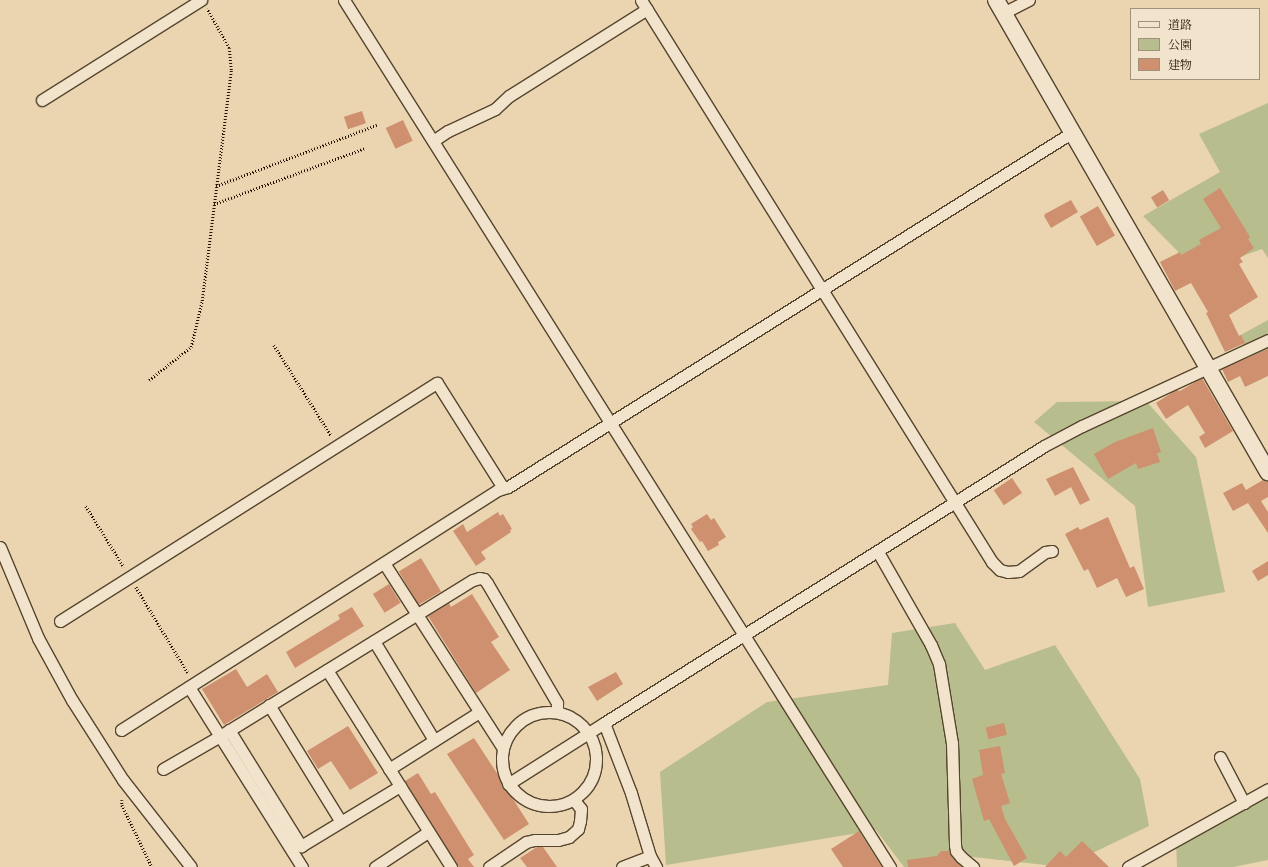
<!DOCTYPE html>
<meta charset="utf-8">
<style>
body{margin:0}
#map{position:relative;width:1268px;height:867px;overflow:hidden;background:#ebd5b1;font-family:Vollkorn,"Noto Serif JP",serif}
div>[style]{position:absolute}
.green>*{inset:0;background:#b7bd8c}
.building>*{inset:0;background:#cf906f;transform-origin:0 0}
.path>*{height:2.5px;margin-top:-1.25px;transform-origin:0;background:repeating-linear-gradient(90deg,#241503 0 1px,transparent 0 3px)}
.roads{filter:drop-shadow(1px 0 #56452e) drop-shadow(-1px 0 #56452e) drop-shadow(0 1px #56452e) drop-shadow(0 -1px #56452e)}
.street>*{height:11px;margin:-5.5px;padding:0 5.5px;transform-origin:5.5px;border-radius:5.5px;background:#f2e4cc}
.street>.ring{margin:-5.5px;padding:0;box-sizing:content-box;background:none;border:11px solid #f2e4cc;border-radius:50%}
.secondary>*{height:16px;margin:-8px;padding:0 8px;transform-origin:8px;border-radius:8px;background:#f2e4cc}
span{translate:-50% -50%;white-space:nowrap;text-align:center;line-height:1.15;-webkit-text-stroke:4px #f2e4cc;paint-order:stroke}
.legend{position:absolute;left:1130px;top:8px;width:130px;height:72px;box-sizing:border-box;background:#f2e4cc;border:1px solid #a0917c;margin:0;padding:5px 7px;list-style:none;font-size:12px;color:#241503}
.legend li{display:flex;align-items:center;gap:8px;height:20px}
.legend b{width:20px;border:1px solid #a0917c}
</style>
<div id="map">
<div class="green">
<div style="clip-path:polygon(1268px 103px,1268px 258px,1262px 249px,1198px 272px,1143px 216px,1220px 172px,1199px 134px)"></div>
<div style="clip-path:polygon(1268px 320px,1268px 374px,1237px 337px)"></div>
<div style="clip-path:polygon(1146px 401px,1196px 457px,1225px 592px,1148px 607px,1135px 506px,1034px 422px,1057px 402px)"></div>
<div style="clip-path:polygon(955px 623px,985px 670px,1055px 645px,1140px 779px,1149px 826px,1063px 867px,955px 855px,944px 867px,904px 867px,876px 830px,666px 865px,660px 772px,767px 702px,888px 685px,892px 633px)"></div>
<div style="clip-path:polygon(1268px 797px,1268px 860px,1233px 867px,1177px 867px,1176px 840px)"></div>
</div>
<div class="building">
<div style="left:362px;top:111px;width:13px;height:19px;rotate:72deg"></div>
<div style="left:403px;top:120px;width:23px;height:19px;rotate:65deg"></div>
<div style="clip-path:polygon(1220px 188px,1250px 237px,1248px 239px,1254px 248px,1240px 258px,1243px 262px,1239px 264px,1258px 297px,1229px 315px,1239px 336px,1241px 335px,1245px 343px,1225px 352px,1206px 313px,1208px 312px,1191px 283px,1175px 291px,1160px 262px,1180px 252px,1181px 255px,1201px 244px,1199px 240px,1221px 228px,1203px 199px)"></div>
<div style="left:1163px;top:190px;width:12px;height:14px;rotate:59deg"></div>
<div style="clip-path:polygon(1071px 200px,1078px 212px,1051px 228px,1044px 216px,1045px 214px)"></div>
<div style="left:1098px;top:206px;width:34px;height:21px;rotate:60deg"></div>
<div style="clip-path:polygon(1268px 349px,1268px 376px,1245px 387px,1240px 376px,1228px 382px,1222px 369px)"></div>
<div style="clip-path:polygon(1202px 378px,1233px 431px,1205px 448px,1199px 437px,1205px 433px,1188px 405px,1166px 419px,1156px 403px,1176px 390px,1180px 391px)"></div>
<div style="clip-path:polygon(1153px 428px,1161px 452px,1157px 453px,1160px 462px,1138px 469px,1136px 463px,1108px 479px,1094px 454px,1115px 442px)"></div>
<div style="clip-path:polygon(1073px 467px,1090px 500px,1080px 505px,1071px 487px,1055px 496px,1046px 479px)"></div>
<div style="left:1012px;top:478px;width:18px;height:22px;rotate:56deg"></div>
<div style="clip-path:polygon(1263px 480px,1268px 481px,1268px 497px,1261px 501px,1268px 512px,1268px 533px,1248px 503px,1233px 511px,1223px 493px,1242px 483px,1246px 490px)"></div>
<div style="clip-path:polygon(498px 512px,500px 516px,503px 514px,512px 529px,510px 530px,511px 532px,481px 552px,486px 559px,476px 566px,453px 531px,463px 524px,467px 532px)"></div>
<div style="clip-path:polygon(707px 514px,711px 520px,714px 518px,726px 537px,718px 542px,719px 545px,708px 551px,702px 541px,700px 542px,691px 529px,693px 527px,691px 524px)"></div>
<div style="clip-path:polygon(1108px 517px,1130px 568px,1134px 566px,1144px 589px,1126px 597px,1117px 578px,1097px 588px,1088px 569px,1084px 571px,1065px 534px,1078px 527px,1080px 530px)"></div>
<div style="left:421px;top:558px;width:39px;height:26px;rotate:59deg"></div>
<div style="clip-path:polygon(1268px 561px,1268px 575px,1258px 581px,1252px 571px)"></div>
<div style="left:389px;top:584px;width:22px;height:19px;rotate:58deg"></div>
<div style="clip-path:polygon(472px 594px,499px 637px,491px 642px,510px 670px,476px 693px,428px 616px,449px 603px,451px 607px)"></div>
<div style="clip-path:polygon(352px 607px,364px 626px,295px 668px,286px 652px,340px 619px,338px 615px)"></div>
<div style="clip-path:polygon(236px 669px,247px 687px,267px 674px,278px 692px,224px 725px,202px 689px)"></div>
<div style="clip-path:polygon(616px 672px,623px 684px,597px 701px,588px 687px)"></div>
<div style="left:1004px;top:723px;width:12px;height:19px;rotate:76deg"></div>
<div style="clip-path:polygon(348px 726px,378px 773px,350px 790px,331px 761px,318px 769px,307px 751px)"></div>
<div style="clip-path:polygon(474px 738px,502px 781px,502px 788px,508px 791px,529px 824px,504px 840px,447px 754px)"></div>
<div style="clip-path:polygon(1000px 746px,1005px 773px,1001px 774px,1010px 803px,1001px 806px,1005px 819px,1027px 858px,1014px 866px,989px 819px,984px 821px,972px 779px,983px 775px,979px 750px)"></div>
<div style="clip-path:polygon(418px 773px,431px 794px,435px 792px,474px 855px,468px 859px,474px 867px,459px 867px,405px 781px)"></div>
<div style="clip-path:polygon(859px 831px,882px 867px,843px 867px,831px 849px)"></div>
<div style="clip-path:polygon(1082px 841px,1109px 867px,1045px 867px,1060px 851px,1066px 857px)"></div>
<div style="clip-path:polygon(537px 847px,543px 847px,557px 867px,527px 867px,520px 858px)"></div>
<div style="clip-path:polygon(941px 851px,949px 851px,956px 861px,962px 867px,908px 867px,907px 860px,937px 856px)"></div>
</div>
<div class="path">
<div style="left:216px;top:186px;width:172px;rotate:-20.8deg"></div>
<div style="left:214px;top:204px;width:161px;rotate:-20.3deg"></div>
<div style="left:274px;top:345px;width:107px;rotate:57.7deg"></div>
<div style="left:149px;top:380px;width:53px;rotate:-38.2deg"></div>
<div style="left:191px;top:347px;width:47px;rotate:-76.6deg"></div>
<div style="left:202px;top:301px;width:233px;rotate:-82.8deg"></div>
<div style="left:231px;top:70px;width:22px;rotate:-95deg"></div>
<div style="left:229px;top:48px;width:45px;rotate:-119.4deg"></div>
<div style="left:86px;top:506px;width:72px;rotate:58.1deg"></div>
<div style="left:136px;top:587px;width:100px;rotate:58.8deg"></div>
<div style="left:122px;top:800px;width:5px;rotate:90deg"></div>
<div style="left:122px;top:805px;width:69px;rotate:64.2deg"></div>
</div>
<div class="roads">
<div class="street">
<div style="left:344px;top:0;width:1025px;rotate:57.8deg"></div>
<div style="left:641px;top:0;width:663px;rotate:58.01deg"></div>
<div style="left:992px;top:562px;width:11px;rotate:45deg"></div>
<div style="left:1000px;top:570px;width:8px;rotate:14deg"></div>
<div style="left:1008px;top:572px;width:11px;rotate:-5deg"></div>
<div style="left:1019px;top:571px;width:32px;rotate:-36deg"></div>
<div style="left:1045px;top:552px;width:7px;rotate:-8deg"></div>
<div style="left:1003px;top:13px;width:29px;rotate:-27deg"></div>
<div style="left:42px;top:100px;width:188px;rotate:-32.2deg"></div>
<div style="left:433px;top:141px;width:18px;rotate:-34deg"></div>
<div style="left:448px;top:131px;width:52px;rotate:-25.1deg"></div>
<div style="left:495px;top:109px;width:19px;rotate:-43deg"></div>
<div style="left:509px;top:96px;width:163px;rotate:-32.2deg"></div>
<div style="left:0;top:547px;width:99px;rotate:67.3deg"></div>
<div style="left:38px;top:638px;width:71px;rotate:61.3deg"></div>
<div style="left:72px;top:700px;width:95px;rotate:57.5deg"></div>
<div style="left:123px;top:780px;width:110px;rotate:52deg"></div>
<div style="left:878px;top:552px;width:107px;rotate:60.3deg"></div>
<div style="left:931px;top:645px;width:21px;rotate:67deg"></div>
<div style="left:939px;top:664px;width:80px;rotate:80.7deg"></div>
<div style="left:952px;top:743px;width:102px;rotate:88.3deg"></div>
<div style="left:955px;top:845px;width:6px;rotate:81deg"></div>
<div style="left:956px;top:851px;width:8px;rotate:50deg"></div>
<div style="left:961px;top:857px;width:16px;rotate:40deg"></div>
<div style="left:384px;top:563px;width:219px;rotate:57.3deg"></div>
<div style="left:60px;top:621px;width:446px;rotate:-32.3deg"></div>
<div style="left:437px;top:383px;width:124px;rotate:57.8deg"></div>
<div style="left:374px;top:641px;width:116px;rotate:58.8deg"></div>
<div style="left:327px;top:670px;width:233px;rotate:57.8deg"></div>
<div style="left:189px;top:687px;width:213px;rotate:57.9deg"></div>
<div style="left:269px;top:705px;width:137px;rotate:58.4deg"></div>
<div class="ring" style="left:502px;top:712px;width:83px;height:83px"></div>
<div style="left:121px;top:730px;width:447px;rotate:-32.5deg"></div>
<div style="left:498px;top:490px;width:10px;rotate:-17deg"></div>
<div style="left:508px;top:487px;width:665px;rotate:-32.16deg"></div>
<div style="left:229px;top:730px;width:137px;rotate:58.2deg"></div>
<div style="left:301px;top:846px;width:116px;rotate:-31.2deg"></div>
<div style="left:1220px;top:757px;width:52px;rotate:62.4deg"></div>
<div style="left:163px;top:769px;width:66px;rotate:-30.1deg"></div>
<div style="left:220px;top:736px;width:297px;rotate:-31.7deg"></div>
<div style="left:473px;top:580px;width:6px;rotate:-18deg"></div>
<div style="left:479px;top:578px;width:5px;rotate:11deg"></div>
<div style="left:484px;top:579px;width:5px;rotate:53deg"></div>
<div style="left:487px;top:583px;width:139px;rotate:59.7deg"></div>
<div style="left:557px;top:703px;width:9px;rotate:90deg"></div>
<div style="left:389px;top:769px;width:107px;rotate:-32.3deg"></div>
<div style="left:508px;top:784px;width:114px;rotate:-32.4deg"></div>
<div style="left:650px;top:856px;width:13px;rotate:61deg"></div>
<div style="left:375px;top:867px;width:64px;rotate:-33.4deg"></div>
<div style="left:489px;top:867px;width:45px;rotate:-34deg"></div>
<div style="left:526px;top:842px;width:9px;rotate:-13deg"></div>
<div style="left:535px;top:840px;width:23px"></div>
<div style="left:558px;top:840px;width:11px;rotate:-15deg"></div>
<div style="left:569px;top:837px;width:12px;rotate:-42deg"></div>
<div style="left:578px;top:829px;width:8px;rotate:-76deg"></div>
<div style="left:580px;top:821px;width:12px;rotate:-85deg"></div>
<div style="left:581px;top:809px;width:11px;rotate:-128deg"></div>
<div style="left:622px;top:867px;width:30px;rotate:-21deg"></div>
<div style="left:650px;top:856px;width:66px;rotate:-106.8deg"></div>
<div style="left:631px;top:793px;width:75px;rotate:-111.1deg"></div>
<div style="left:604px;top:723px;width:520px;rotate:-32.19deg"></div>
<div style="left:1044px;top:446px;width:43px;rotate:-27.8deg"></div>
<div style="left:1082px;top:426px;width:205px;rotate:-24.8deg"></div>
<div style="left:1128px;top:867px;width:160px;rotate:-29.1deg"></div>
</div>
<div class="secondary">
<div style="left:996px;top:0;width:545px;rotate:60.05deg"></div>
</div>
</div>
<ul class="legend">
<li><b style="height:5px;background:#f2e4cc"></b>道路</li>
<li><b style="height:11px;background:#b7bd8c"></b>公園</li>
<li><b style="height:11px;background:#cf906f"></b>建物</li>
</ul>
</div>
